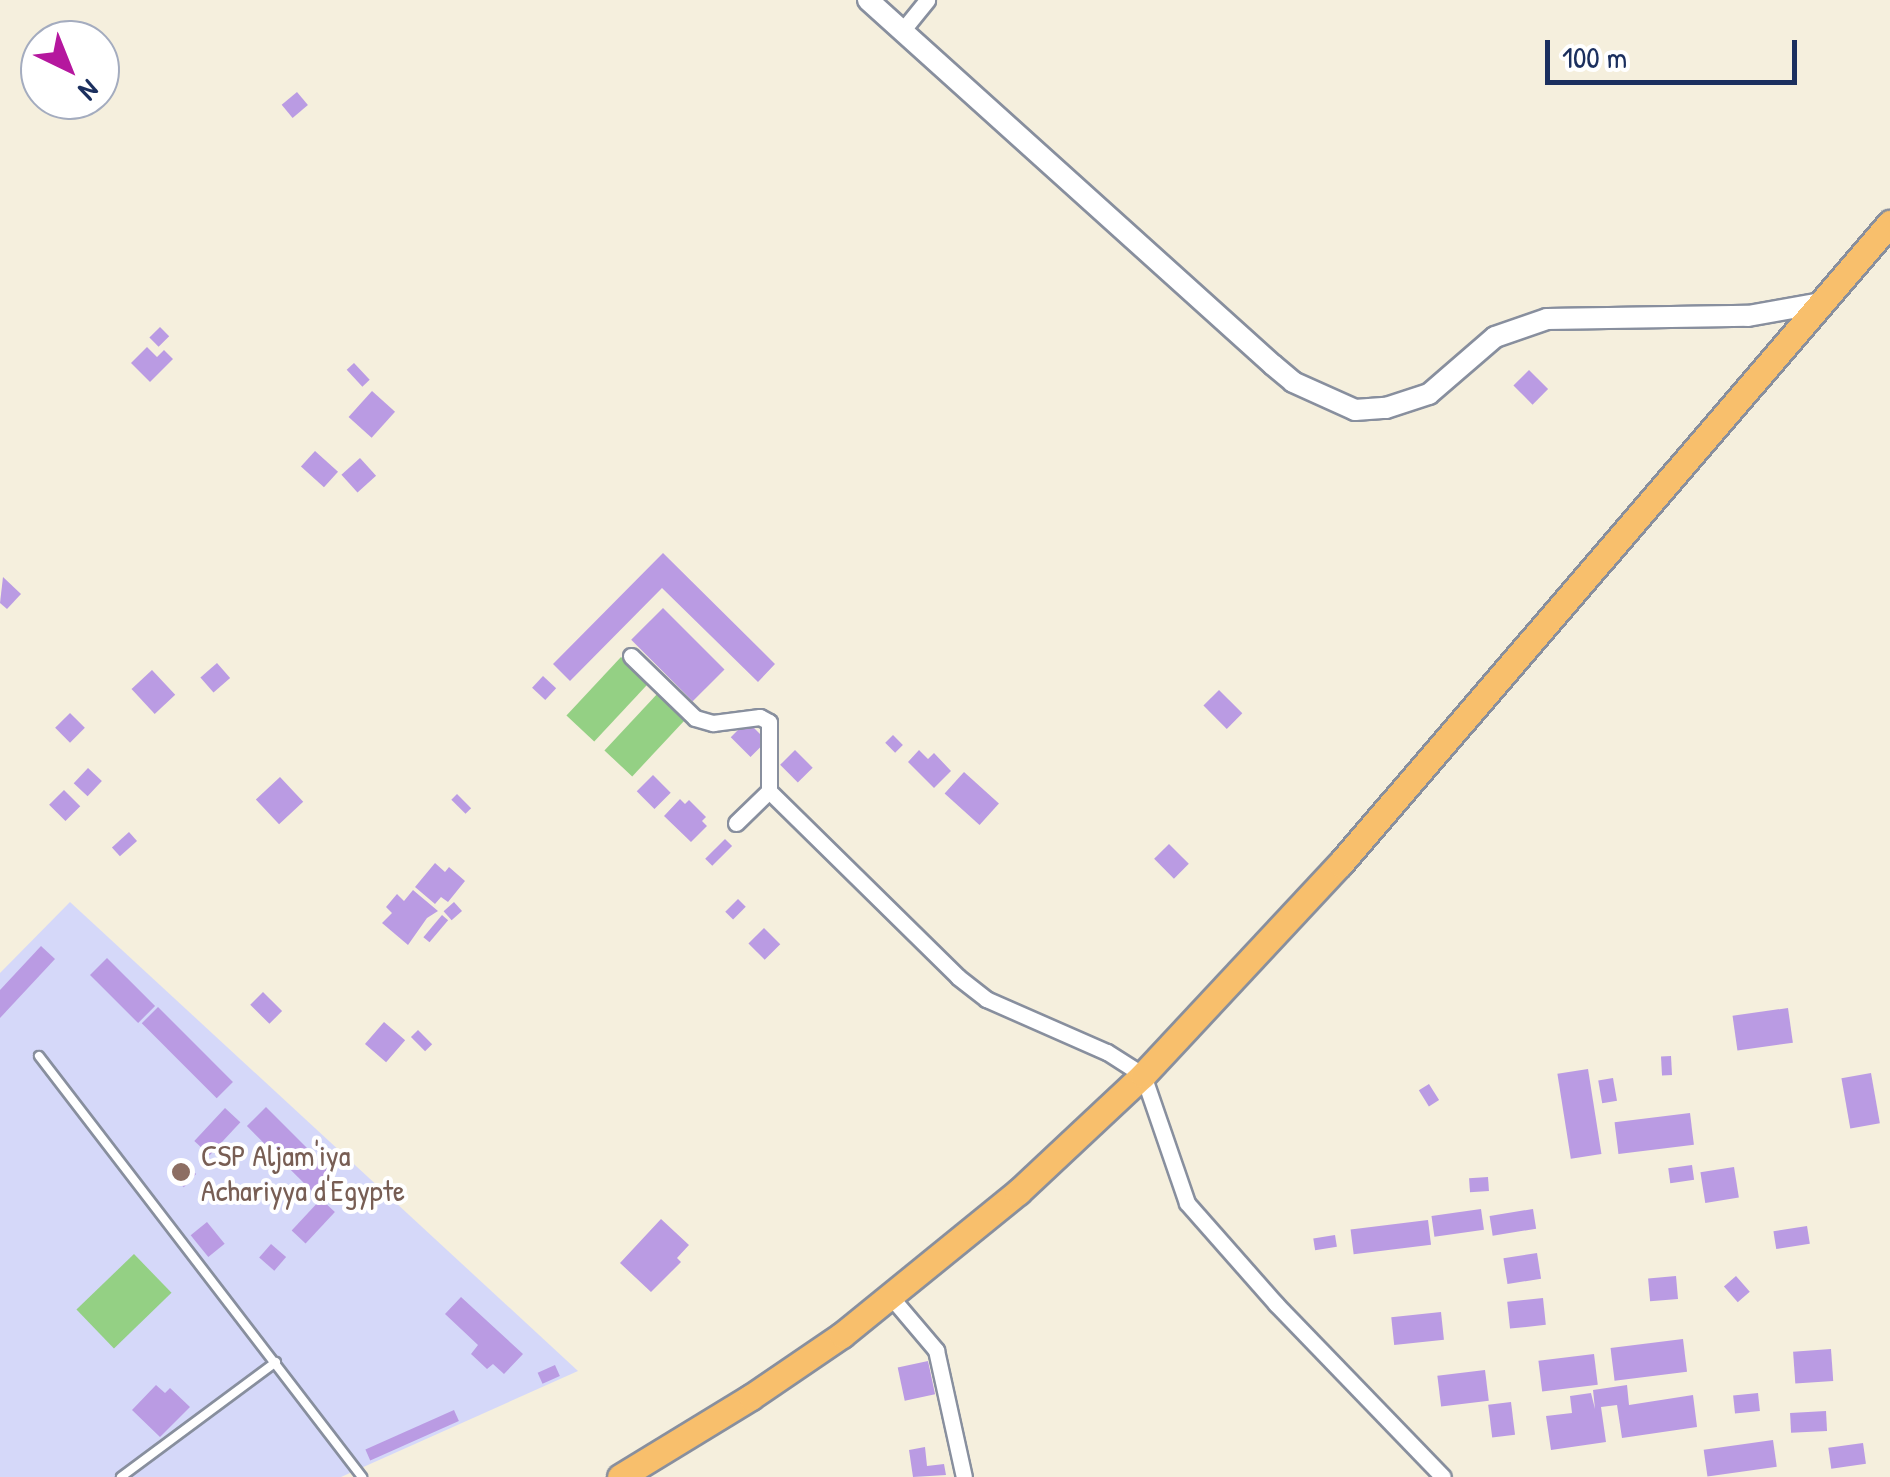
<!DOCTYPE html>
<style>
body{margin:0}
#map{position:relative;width:1890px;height:1477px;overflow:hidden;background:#f5efdd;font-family:"Patrick Hand",sans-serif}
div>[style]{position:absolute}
.built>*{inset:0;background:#d5d8f9}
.green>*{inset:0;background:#94d084;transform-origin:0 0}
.building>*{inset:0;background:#ba9be3;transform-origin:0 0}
.roads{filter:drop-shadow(2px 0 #888f9e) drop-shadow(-2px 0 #888f9e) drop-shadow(0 2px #888f9e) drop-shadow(0 -2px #888f9e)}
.service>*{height:8px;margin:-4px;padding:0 4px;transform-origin:4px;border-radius:4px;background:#fff}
.minor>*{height:15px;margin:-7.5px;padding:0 7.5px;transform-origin:7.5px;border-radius:7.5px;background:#fff}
.tertiary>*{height:20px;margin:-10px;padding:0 10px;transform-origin:10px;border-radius:10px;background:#fff}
.trunk>*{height:25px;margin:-12.5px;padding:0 12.5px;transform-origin:12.5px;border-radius:12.5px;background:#f8bf6c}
.dots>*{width:28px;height:28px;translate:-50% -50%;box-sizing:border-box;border:5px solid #fff;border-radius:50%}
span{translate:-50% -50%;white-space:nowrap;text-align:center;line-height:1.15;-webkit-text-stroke:8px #fff;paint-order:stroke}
.education-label{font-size:30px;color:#785e54}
.left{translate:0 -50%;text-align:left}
.north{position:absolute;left:20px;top:20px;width:100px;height:100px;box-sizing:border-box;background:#fff;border:2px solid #a4acbf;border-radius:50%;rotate:137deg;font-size:28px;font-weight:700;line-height:40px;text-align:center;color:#1b2f5e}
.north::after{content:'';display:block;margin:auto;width:35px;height:45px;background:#b5179e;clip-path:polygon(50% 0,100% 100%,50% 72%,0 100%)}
.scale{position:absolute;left:1545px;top:40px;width:252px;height:45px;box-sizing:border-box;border:5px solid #1b2f5e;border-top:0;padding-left:12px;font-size:30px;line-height:35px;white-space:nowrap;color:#1b2f5e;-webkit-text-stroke:8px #fff;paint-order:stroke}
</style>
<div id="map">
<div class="built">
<div style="clip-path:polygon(70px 902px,578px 1371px,341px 1477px,0 1477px,0 973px)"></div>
</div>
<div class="green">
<div style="left:621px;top:657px;width:38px;height:80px;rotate:43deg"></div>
<div style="left:659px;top:692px;width:38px;height:80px;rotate:43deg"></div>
<div style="left:134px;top:1254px;width:54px;height:80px;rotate:46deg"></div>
</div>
<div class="building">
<div style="left:297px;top:92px;width:17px;height:20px;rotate:50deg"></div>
<div style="left:160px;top:327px;width:13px;height:15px;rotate:45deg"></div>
<div style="clip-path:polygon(147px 347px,157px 357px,164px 350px,173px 359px,150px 382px,131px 363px)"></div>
<div style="left:354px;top:363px;width:23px;height:10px;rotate:47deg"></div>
<div style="left:1529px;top:370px;width:27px;height:22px;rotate:45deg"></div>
<div style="left:372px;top:391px;width:31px;height:35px;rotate:42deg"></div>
<div style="left:315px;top:451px;width:31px;height:21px;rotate:42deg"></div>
<div style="left:360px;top:458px;width:24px;height:25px;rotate:48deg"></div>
<div style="clip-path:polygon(663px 553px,775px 664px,758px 682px,662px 588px,570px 681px,553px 664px)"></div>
<div style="clip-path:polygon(3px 577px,21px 594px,7px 609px,0 603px)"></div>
<div style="left:663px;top:608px;width:87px;height:45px;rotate:45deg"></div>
<div style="left:217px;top:663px;width:20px;height:22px;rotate:49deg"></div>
<div style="left:152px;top:670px;width:34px;height:28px;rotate:47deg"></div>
<div style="left:543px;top:676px;width:18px;height:16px;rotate:43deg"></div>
<div style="left:1219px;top:690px;width:33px;height:22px;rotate:45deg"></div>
<div style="left:70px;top:713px;width:21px;height:21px;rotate:45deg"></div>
<div style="left:747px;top:721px;width:28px;height:23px;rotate:45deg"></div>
<div style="left:893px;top:735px;width:14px;height:11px;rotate:45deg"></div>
<div style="left:795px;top:750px;width:25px;height:21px;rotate:45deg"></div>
<div style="clip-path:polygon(919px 750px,928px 759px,934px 753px,951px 771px,934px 788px,908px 762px)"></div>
<div style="left:88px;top:768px;width:19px;height:21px;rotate:43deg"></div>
<div style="left:964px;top:772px;width:47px;height:29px;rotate:42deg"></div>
<div style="left:653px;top:775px;width:25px;height:23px;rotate:45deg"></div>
<div style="left:280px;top:777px;width:34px;height:33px;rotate:47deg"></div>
<div style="left:64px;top:790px;width:23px;height:21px;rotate:45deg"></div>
<div style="left:457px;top:794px;width:20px;height:8px;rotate:45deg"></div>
<div style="clip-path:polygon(680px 799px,685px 804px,689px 800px,706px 817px,702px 821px,707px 826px,691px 842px,664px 816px)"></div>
<div style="left:129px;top:832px;width:12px;height:23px;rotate:48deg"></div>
<div style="left:725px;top:839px;width:10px;height:28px;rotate:45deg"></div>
<div style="left:1169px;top:844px;width:28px;height:21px;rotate:45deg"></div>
<div style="clip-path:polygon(435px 863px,445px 872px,449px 867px,465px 881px,448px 902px,441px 897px,435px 904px,415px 887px)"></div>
<div style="clip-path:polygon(413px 890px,438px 911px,427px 918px,408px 945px,382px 923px,392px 913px,386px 907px,397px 894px,404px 901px)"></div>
<div style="left:738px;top:899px;width:11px;height:18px;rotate:45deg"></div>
<div style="left:454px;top:902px;width:12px;height:14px;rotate:48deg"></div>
<div style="left:442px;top:915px;width:8px;height:29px;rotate:40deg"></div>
<div style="left:764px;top:928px;width:23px;height:22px;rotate:45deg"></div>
<div style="clip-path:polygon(41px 946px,55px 959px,0 1018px,0 990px)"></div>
<div style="left:107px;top:958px;width:68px;height:24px;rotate:45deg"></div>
<div style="left:263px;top:992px;width:27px;height:18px;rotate:45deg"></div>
<div style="left:158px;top:1007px;width:106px;height:23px;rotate:45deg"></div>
<div style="left:1788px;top:1008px;width:35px;height:56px;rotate:82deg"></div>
<div style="left:384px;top:1022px;width:28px;height:29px;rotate:41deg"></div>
<div style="left:418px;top:1030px;width:20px;height:10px;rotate:45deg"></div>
<div style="left:1671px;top:1056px;width:19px;height:10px;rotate:87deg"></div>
<div style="left:1588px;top:1069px;width:86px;height:31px;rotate:81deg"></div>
<div style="left:1871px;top:1073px;width:51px;height:30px;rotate:80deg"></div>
<div style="left:1613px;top:1078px;width:23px;height:15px;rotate:80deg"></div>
<div style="left:1429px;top:1084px;width:19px;height:12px;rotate:58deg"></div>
<div style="left:266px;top:1107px;width:94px;height:27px;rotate:45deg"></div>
<div style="left:225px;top:1108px;width:21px;height:45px;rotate:43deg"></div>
<div style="left:1690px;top:1113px;width:32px;height:76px;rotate:83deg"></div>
<div style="left:180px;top:1159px;width:22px;height:18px;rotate:43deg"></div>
<div style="left:1692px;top:1165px;width:15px;height:24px;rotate:82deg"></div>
<div style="left:1734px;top:1167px;width:31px;height:34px;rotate:81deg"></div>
<div style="left:1488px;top:1177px;width:14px;height:19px;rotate:86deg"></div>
<div style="left:321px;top:1199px;width:19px;height:43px;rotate:43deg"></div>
<div style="left:1481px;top:1209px;width:21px;height:50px;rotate:82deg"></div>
<div style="left:1533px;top:1209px;width:20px;height:44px;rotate:81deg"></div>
<div style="clip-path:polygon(661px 1219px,689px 1245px,677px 1258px,681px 1262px,651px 1292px,620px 1263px)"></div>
<div style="left:1428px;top:1220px;width:25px;height:78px;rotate:83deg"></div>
<div style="left:207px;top:1222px;width:28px;height:21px;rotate:51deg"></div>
<div style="left:1807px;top:1226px;width:18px;height:34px;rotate:81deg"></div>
<div style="left:1335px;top:1235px;width:12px;height:22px;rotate:81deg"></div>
<div style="left:271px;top:1244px;width:20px;height:18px;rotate:41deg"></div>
<div style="left:1537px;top:1253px;width:26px;height:34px;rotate:81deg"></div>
<div style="left:1676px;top:1276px;width:23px;height:28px;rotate:85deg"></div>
<div style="left:1736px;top:1276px;width:21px;height:16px;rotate:49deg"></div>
<div style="clip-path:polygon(461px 1297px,523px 1354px,504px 1374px,493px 1364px,487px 1369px,471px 1354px,478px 1345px,445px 1314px)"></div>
<div style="left:1543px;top:1298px;width:27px;height:36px;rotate:84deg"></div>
<div style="left:1441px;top:1312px;width:28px;height:50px;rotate:84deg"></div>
<div style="left:1683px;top:1339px;width:33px;height:73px;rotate:83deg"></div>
<div style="left:1831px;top:1349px;width:32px;height:38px;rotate:86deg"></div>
<div style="left:1594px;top:1354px;width:31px;height:56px;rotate:83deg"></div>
<div style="left:928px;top:1361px;width:34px;height:31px;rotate:78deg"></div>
<div style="left:555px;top:1365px;width:12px;height:19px;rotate:66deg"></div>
<div style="left:1485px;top:1370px;width:31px;height:48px;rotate:83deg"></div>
<div style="clip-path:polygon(156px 1385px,165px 1393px,170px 1388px,190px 1407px,160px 1437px,132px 1410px)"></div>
<div style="clip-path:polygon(1627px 1385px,1629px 1405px,1693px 1395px,1697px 1427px,1622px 1438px,1617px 1405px,1601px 1407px,1606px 1442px,1551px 1450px,1546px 1416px,1572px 1413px,1570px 1396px,1591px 1393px,1595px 1409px,1593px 1390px)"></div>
<div style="left:1758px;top:1393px;width:18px;height:25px;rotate:84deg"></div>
<div style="left:1511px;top:1402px;width:33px;height:23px;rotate:83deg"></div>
<div style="left:454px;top:1410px;width:12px;height:97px;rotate:66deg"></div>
<div style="left:1826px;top:1411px;width:20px;height:36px;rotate:87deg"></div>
<div style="left:1773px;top:1440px;width:27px;height:70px;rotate:82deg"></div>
<div style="left:1863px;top:1443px;width:21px;height:35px;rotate:82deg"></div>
<div style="clip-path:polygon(925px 1447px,927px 1466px,944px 1464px,946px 1475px,913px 1477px,909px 1450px)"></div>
</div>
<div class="roads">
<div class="service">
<div style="left:39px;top:1056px;width:531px;rotate:52.5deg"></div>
<div style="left:121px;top:1477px;width:193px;rotate:-36.6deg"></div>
</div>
<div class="minor">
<div style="left:902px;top:31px;width:40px;rotate:-51deg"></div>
<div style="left:631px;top:656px;width:89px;rotate:44.1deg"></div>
<div style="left:695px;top:718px;width:19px;rotate:16deg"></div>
<div style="left:713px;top:723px;width:47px;rotate:-7.3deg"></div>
<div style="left:760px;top:717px;width:10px;rotate:29deg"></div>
<div style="left:769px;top:722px;width:69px;rotate:90deg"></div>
<div style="left:769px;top:791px;width:265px;rotate:44.5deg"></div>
<div style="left:958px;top:977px;width:36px;rotate:38deg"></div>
<div style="left:986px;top:999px;width:132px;rotate:23.7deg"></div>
<div style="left:1107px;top:1052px;width:43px;rotate:32.6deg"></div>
<div style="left:1143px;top:1075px;width:135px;rotate:71deg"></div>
<div style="left:1187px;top:1203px;width:135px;rotate:48.6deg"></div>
<div style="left:1276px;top:1304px;width:240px;rotate:46deg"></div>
<div style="left:736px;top:823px;width:46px;rotate:-44.1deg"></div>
<div style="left:891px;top:1297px;width:70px;rotate:49.7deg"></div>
<div style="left:936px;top:1350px;width:130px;rotate:77.6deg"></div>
</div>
<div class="tertiary">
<div style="left:868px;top:0;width:545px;rotate:42.03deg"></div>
<div style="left:1273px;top:365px;width:26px;rotate:40deg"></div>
<div style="left:1293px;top:382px;width:68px;rotate:24.3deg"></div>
<div style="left:1355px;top:410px;width:31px;rotate:-4deg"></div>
<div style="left:1386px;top:408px;width:45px;rotate:-18deg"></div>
<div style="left:1429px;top:394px;width:87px;rotate:-40.8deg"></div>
<div style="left:1495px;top:337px;width:55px;rotate:-19.1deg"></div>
<div style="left:1547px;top:319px;width:201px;rotate:-0.9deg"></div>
<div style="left:1748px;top:316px;width:74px;rotate:-10.1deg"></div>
</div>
<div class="trunk">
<div style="left:620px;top:1477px;width:153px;rotate:-31.4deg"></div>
<div style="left:751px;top:1397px;width:110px;rotate:-34.3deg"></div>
<div style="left:842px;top:1335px;width:227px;rotate:-39.1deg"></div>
<div style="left:1018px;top:1192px;width:171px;rotate:-43.1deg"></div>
<div style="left:1143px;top:1075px;width:289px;rotate:-47deg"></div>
<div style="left:1340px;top:864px;width:845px;rotate:-49.37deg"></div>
</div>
</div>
<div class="dots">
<div style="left:181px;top:1172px;background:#8d6e63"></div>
</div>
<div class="education-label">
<span class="left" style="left:201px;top:1172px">CSP Aljam'iya<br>Achariyya d'Egypte</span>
</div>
<div class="north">N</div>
<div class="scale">100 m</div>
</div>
